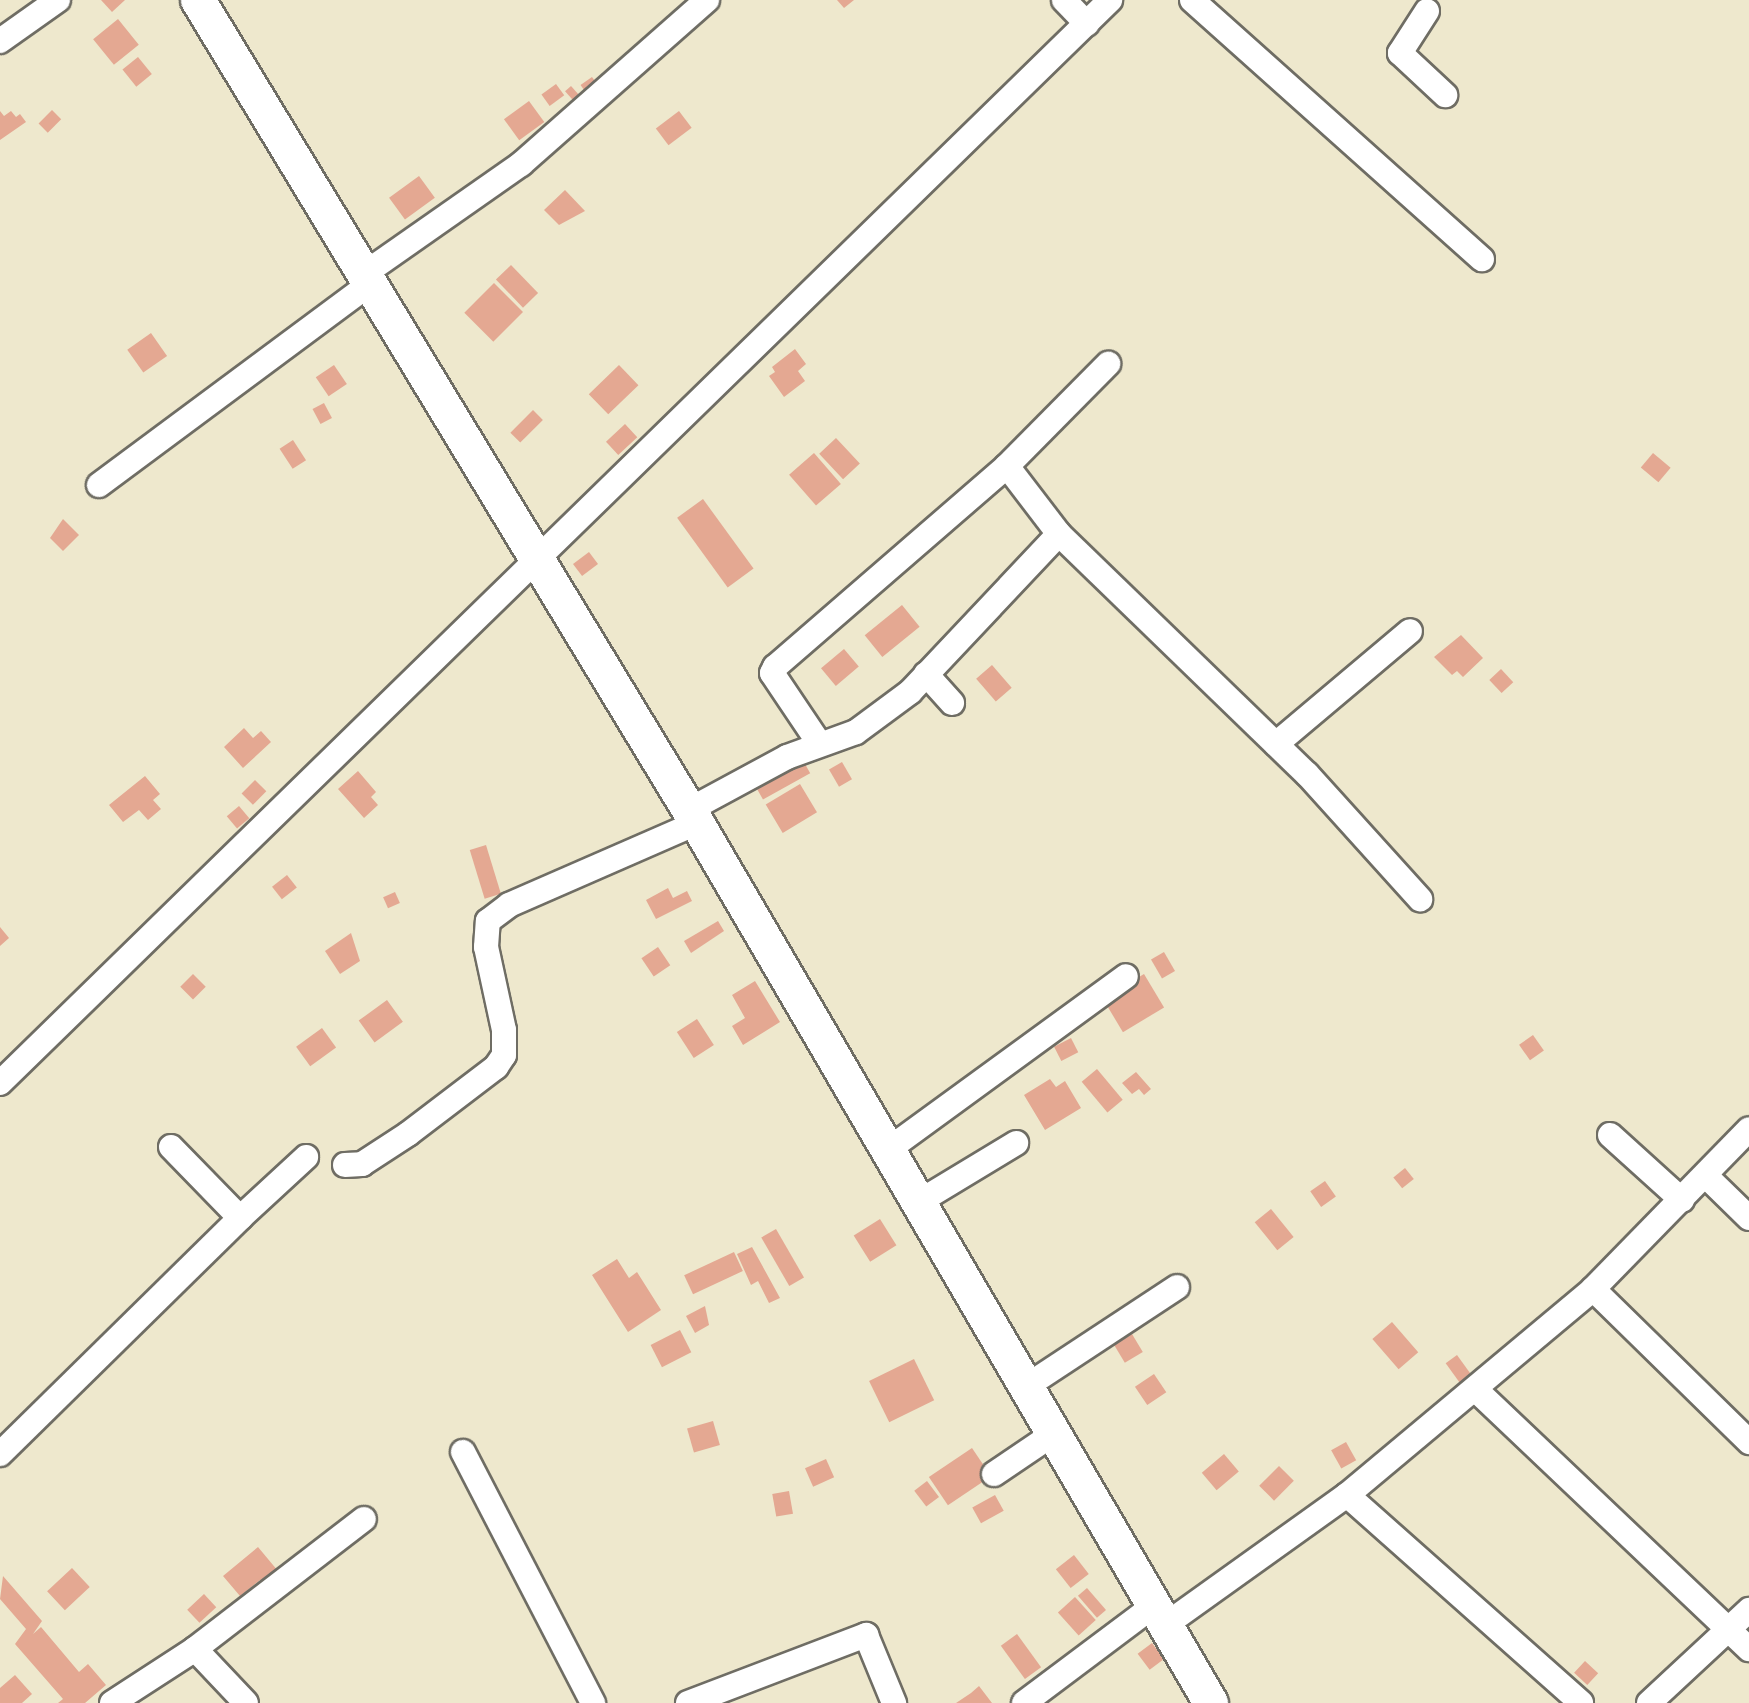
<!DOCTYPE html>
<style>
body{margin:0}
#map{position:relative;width:1749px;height:1703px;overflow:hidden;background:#eee8cd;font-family:Delius,sans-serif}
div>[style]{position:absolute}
.building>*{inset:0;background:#e4a892;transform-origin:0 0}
.roads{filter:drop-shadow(2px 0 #6f6d64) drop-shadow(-2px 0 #6f6d64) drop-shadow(0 2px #6f6d64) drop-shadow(0 -2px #6f6d64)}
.street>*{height:24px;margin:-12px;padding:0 12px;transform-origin:12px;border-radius:12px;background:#fff}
.secondary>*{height:34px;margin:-17px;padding:0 17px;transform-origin:17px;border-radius:17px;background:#fff}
span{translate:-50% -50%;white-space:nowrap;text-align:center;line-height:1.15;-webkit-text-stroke:6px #fff;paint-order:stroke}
</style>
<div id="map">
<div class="building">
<div style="clip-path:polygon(101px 0,125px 0,112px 12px)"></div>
<div style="clip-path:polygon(837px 0,854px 0,844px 8px)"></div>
<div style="left:118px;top:19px;width:33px;height:32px;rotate:51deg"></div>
<div style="left:138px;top:57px;width:22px;height:20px;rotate:51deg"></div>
<div style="left:592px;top:77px;width:12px;height:14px;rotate:55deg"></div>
<div style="left:556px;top:84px;width:14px;height:18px;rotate:54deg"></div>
<div style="left:571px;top:86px;width:15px;height:8px;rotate:48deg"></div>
<div style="left:529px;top:101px;width:26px;height:31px;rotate:54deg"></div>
<div style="left:52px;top:110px;width:13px;height:19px;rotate:45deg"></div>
<div style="clip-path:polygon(0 111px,4px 116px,11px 111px,16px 117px,20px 114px,26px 122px,0 140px)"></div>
<div style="left:679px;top:111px;width:21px;height:29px;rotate:53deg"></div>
<div style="left:419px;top:176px;width:27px;height:37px;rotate:54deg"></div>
<div style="clip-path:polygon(565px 190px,585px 211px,559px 225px,544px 210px)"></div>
<div style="left:511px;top:265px;width:39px;height:21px;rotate:46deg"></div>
<div style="left:494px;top:283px;width:41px;height:42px;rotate:45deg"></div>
<div style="left:151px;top:333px;width:28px;height:29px;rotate:55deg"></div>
<div style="clip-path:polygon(795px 349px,806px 364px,798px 371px,805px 381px,784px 397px,769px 376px,775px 372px,772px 367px)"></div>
<div style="left:334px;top:365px;width:23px;height:22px;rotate:56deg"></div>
<div style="left:619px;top:365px;width:28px;height:42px;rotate:46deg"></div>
<div style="left:324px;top:403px;width:17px;height:13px;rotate:62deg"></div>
<div style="left:533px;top:410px;width:14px;height:32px;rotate:45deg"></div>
<div style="left:625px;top:424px;width:18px;height:26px;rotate:47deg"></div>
<div style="left:836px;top:438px;width:35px;height:23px;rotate:47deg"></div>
<div style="left:293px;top:440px;width:24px;height:16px;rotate:57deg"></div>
<div style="left:814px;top:453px;width:41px;height:33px;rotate:49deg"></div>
<div style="left:1653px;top:453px;width:23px;height:19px;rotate:40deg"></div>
<div style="left:703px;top:499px;width:86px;height:32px;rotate:54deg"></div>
<div style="clip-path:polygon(63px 519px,79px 535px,63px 551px,50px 538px)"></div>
<div style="left:589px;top:552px;width:15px;height:20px;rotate:53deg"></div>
<div style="left:902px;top:605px;width:28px;height:48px;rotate:51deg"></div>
<div style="clip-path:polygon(1461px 635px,1483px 658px,1463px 677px,1457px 671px,1452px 675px,1434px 657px)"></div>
<div style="left:844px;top:649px;width:23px;height:30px;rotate:50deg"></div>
<div style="left:992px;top:665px;width:30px;height:21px;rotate:49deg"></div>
<div style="left:1501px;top:669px;width:18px;height:16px;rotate:47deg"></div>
<div style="clip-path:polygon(244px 728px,253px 738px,261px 731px,271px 742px,243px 768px,224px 747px)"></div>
<div style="left:800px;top:755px;width:21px;height:54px;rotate:61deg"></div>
<div style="left:842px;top:762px;width:20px;height:15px;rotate:60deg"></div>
<div style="clip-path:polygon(358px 771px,376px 792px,371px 797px,378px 805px,364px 818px,338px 789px)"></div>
<div style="clip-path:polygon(145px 776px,160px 794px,153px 800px,161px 809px,148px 820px,139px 810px,123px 822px,109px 805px)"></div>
<div style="left:255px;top:780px;width:16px;height:19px;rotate:45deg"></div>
<div style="left:800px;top:784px;width:33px;height:40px;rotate:59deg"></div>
<div style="left:239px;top:806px;width:16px;height:16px;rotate:50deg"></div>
<div style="left:486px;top:845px;width:51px;height:17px;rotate:73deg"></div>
<div style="left:287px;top:875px;width:16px;height:19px;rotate:52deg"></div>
<div style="clip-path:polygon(668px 888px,673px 898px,687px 891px,692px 901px,656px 919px,646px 900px)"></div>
<div style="left:395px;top:892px;width:12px;height:13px;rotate:66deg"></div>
<div style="clip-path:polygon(718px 921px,724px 931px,691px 953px,684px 941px)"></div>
<div style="clip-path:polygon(0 927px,9px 938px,0 946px)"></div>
<div style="clip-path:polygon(351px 933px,360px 961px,340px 974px,325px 951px)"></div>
<div style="left:658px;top:947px;width:22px;height:20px;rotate:56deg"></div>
<div style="left:1164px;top:952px;width:22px;height:15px;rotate:60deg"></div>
<div style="left:193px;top:974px;width:18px;height:18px;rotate:45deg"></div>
<div style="left:1144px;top:974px;width:39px;height:48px;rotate:59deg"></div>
<div style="clip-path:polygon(755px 981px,780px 1022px,743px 1045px,732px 1026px,745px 1018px,732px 995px)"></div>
<div style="left:387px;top:1000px;width:27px;height:35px;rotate:54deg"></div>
<div style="left:697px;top:1019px;width:31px;height:24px;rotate:57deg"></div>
<div style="left:322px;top:1028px;width:24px;height:32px;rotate:54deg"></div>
<div style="left:1533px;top:1035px;width:19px;height:17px;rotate:55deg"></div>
<div style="left:1071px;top:1038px;width:16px;height:19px;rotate:63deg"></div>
<div style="left:1097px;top:1069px;width:40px;height:20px;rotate:50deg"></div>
<div style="clip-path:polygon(1136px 1072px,1151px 1089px,1144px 1095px,1139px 1089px,1132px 1094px,1122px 1083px)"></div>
<div style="clip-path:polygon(1050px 1079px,1056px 1087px,1065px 1081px,1081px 1108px,1045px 1130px,1024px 1095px)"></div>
<div style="left:1405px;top:1168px;width:14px;height:15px;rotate:51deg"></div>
<div style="left:1325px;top:1181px;width:19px;height:18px;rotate:55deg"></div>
<div style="left:1271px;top:1209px;width:36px;height:21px;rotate:51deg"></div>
<div style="left:880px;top:1219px;width:31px;height:31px;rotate:58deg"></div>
<div style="left:776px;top:1229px;width:56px;height:17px;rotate:60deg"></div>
<div style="clip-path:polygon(752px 1247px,780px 1298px,769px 1303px,758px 1281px,751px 1285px,737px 1254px)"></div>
<div style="left:734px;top:1252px;width:21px;height:55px;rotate:65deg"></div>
<div style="clip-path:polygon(617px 1259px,629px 1278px,637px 1272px,661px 1310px,628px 1332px,592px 1275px)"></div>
<div style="clip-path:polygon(705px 1306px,709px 1325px,695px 1333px,686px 1316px)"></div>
<div style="left:1392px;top:1322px;width:40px;height:26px;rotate:49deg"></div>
<div style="left:680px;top:1330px;width:25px;height:33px;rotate:63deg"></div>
<div style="left:1132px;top:1334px;width:21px;height:21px;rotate:59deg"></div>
<div style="left:1457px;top:1355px;width:24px;height:14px;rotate:54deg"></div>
<div style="left:914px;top:1359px;width:46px;height:50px;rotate:64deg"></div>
<div style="left:1154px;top:1374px;width:22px;height:23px;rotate:56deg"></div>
<div style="left:713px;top:1421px;width:25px;height:27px;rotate:74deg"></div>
<div style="left:1346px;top:1442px;width:21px;height:17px;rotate:61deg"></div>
<div style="left:972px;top:1448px;width:34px;height:52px;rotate:56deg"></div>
<div style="left:1224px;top:1454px;width:23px;height:29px;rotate:50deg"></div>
<div style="left:826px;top:1459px;width:20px;height:23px;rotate:66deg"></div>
<div style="left:1279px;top:1466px;width:21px;height:28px;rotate:45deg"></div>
<div style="left:927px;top:1481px;width:20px;height:16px;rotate:53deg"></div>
<div style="left:789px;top:1491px;width:23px;height:17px;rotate:80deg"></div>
<div style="left:995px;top:1495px;width:18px;height:26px;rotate:61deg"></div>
<div style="clip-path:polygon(258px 1547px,283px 1577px,268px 1589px,260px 1580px,240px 1596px,223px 1576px)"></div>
<div style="left:1074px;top:1555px;width:24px;height:23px;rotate:52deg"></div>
<div style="left:72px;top:1568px;width:26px;height:34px;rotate:47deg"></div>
<div style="clip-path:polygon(3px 1576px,42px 1621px,33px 1634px,41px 1627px,79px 1672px,88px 1664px,106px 1685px,85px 1703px,58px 1703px,63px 1699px,15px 1644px,26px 1629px,0 1599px)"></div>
<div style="left:1087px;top:1588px;width:29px;height:12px;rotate:49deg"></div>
<div style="left:204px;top:1594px;width:18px;height:23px;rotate:47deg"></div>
<div style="left:1075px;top:1597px;width:31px;height:23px;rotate:48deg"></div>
<div style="left:1017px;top:1634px;width:41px;height:20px;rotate:54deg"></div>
<div style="left:1152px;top:1643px;width:20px;height:18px;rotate:53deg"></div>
<div style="left:1585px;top:1661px;width:18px;height:16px;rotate:43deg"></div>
<div style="clip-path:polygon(15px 1675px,32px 1694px,22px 1703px,0 1703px,0 1688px)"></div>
<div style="clip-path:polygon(979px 1686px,992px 1703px,956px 1703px,971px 1693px)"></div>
</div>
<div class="roads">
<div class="street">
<div style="left:1064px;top:0;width:33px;rotate:46deg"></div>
<div style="left:1192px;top:0;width:389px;rotate:41.8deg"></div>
<div style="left:1427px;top:11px;width:50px;rotate:122.7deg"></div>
<div style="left:1400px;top:53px;width:62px;rotate:43deg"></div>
<div style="left:0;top:41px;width:71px;rotate:-35.3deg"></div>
<div style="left:364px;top:274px;width:192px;rotate:-35deg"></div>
<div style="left:521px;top:164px;width:248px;rotate:-41.4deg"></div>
<div style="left:1007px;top:466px;width:86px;rotate:52.6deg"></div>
<div style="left:1059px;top:534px;width:345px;rotate:44.1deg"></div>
<div style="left:1307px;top:774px;width:169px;rotate:47.9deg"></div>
<div style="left:99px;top:485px;width:337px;rotate:-36.6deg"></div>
<div style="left:926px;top:674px;width:39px;rotate:48deg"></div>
<div style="left:819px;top:743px;width:84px;rotate:-123.9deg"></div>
<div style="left:772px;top:673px;width:7px;rotate:-63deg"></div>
<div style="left:775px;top:667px;width:307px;rotate:-40.9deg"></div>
<div style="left:1007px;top:466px;width:144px;rotate:-45.3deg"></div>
<div style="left:1276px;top:744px;width:175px;rotate:-40.1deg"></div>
<div style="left:689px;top:810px;width:111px;rotate:-28.4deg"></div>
<div style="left:787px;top:757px;width:73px;rotate:-19.9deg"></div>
<div style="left:856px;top:732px;width:67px;rotate:-36.5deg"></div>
<div style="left:910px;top:692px;width:217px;rotate:-46.7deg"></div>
<div style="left:0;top:1083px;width:1551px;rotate:-44.29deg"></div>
<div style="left:1610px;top:1135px;width:97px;rotate:42.1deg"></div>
<div style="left:171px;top:1147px;width:99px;rotate:45.8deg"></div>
<div style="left:240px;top:1218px;width:90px;rotate:-42.7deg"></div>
<div style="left:889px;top:1149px;width:293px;rotate:-36.1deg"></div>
<div style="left:345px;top:1165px;width:17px;rotate:-3deg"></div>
<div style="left:362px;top:1164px;width:55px;rotate:-33.1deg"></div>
<div style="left:408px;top:1134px;width:111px;rotate:-37.3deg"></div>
<div style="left:496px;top:1067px;width:14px;rotate:-56deg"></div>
<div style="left:504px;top:1055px;width:25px;rotate:-90deg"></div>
<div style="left:504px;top:1030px;width:85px;rotate:-102.2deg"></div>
<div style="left:486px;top:947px;width:26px;rotate:-86deg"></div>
<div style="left:488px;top:921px;width:26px;rotate:-37deg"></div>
<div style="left:509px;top:905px;width:205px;rotate:-23.6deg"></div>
<div style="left:1706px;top:1176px;width:60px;rotate:44.3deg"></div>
<div style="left:917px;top:1203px;width:116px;rotate:-31.2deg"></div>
<div style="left:1593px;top:1289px;width:219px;rotate:44.4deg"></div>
<div style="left:1030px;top:1384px;width:176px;rotate:-33.4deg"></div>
<div style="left:1475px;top:1389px;width:378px;rotate:43.5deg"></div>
<div style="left:463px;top:1452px;width:283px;rotate:62.6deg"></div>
<div style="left:0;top:1454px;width:337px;rotate:-44.5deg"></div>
<div style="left:994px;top:1474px;width:75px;rotate:-34.1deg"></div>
<div style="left:1347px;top:1495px;width:313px;rotate:41.6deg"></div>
<div style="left:1168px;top:1623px;width:220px;rotate:-35.6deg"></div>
<div style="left:1347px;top:1495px;width:321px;rotate:-39.9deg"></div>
<div style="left:1593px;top:1289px;width:223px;rotate:-45.7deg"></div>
<div style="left:195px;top:1649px;width:74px;rotate:46.6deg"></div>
<div style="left:112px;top:1703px;width:99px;rotate:-33deg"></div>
<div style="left:195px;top:1649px;width:213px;rotate:-37.6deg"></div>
<div style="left:688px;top:1703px;width:191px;rotate:-20.9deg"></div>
<div style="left:866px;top:1635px;width:74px;rotate:67.6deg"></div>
<div style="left:1024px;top:1703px;width:165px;rotate:-36.9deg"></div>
<div style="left:1649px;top:1703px;width:137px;rotate:-42.9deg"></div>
</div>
<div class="secondary">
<div style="left:198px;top:0;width:962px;rotate:58.77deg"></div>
<div style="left:697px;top:823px;width:1019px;rotate:59.71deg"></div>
</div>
</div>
</div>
